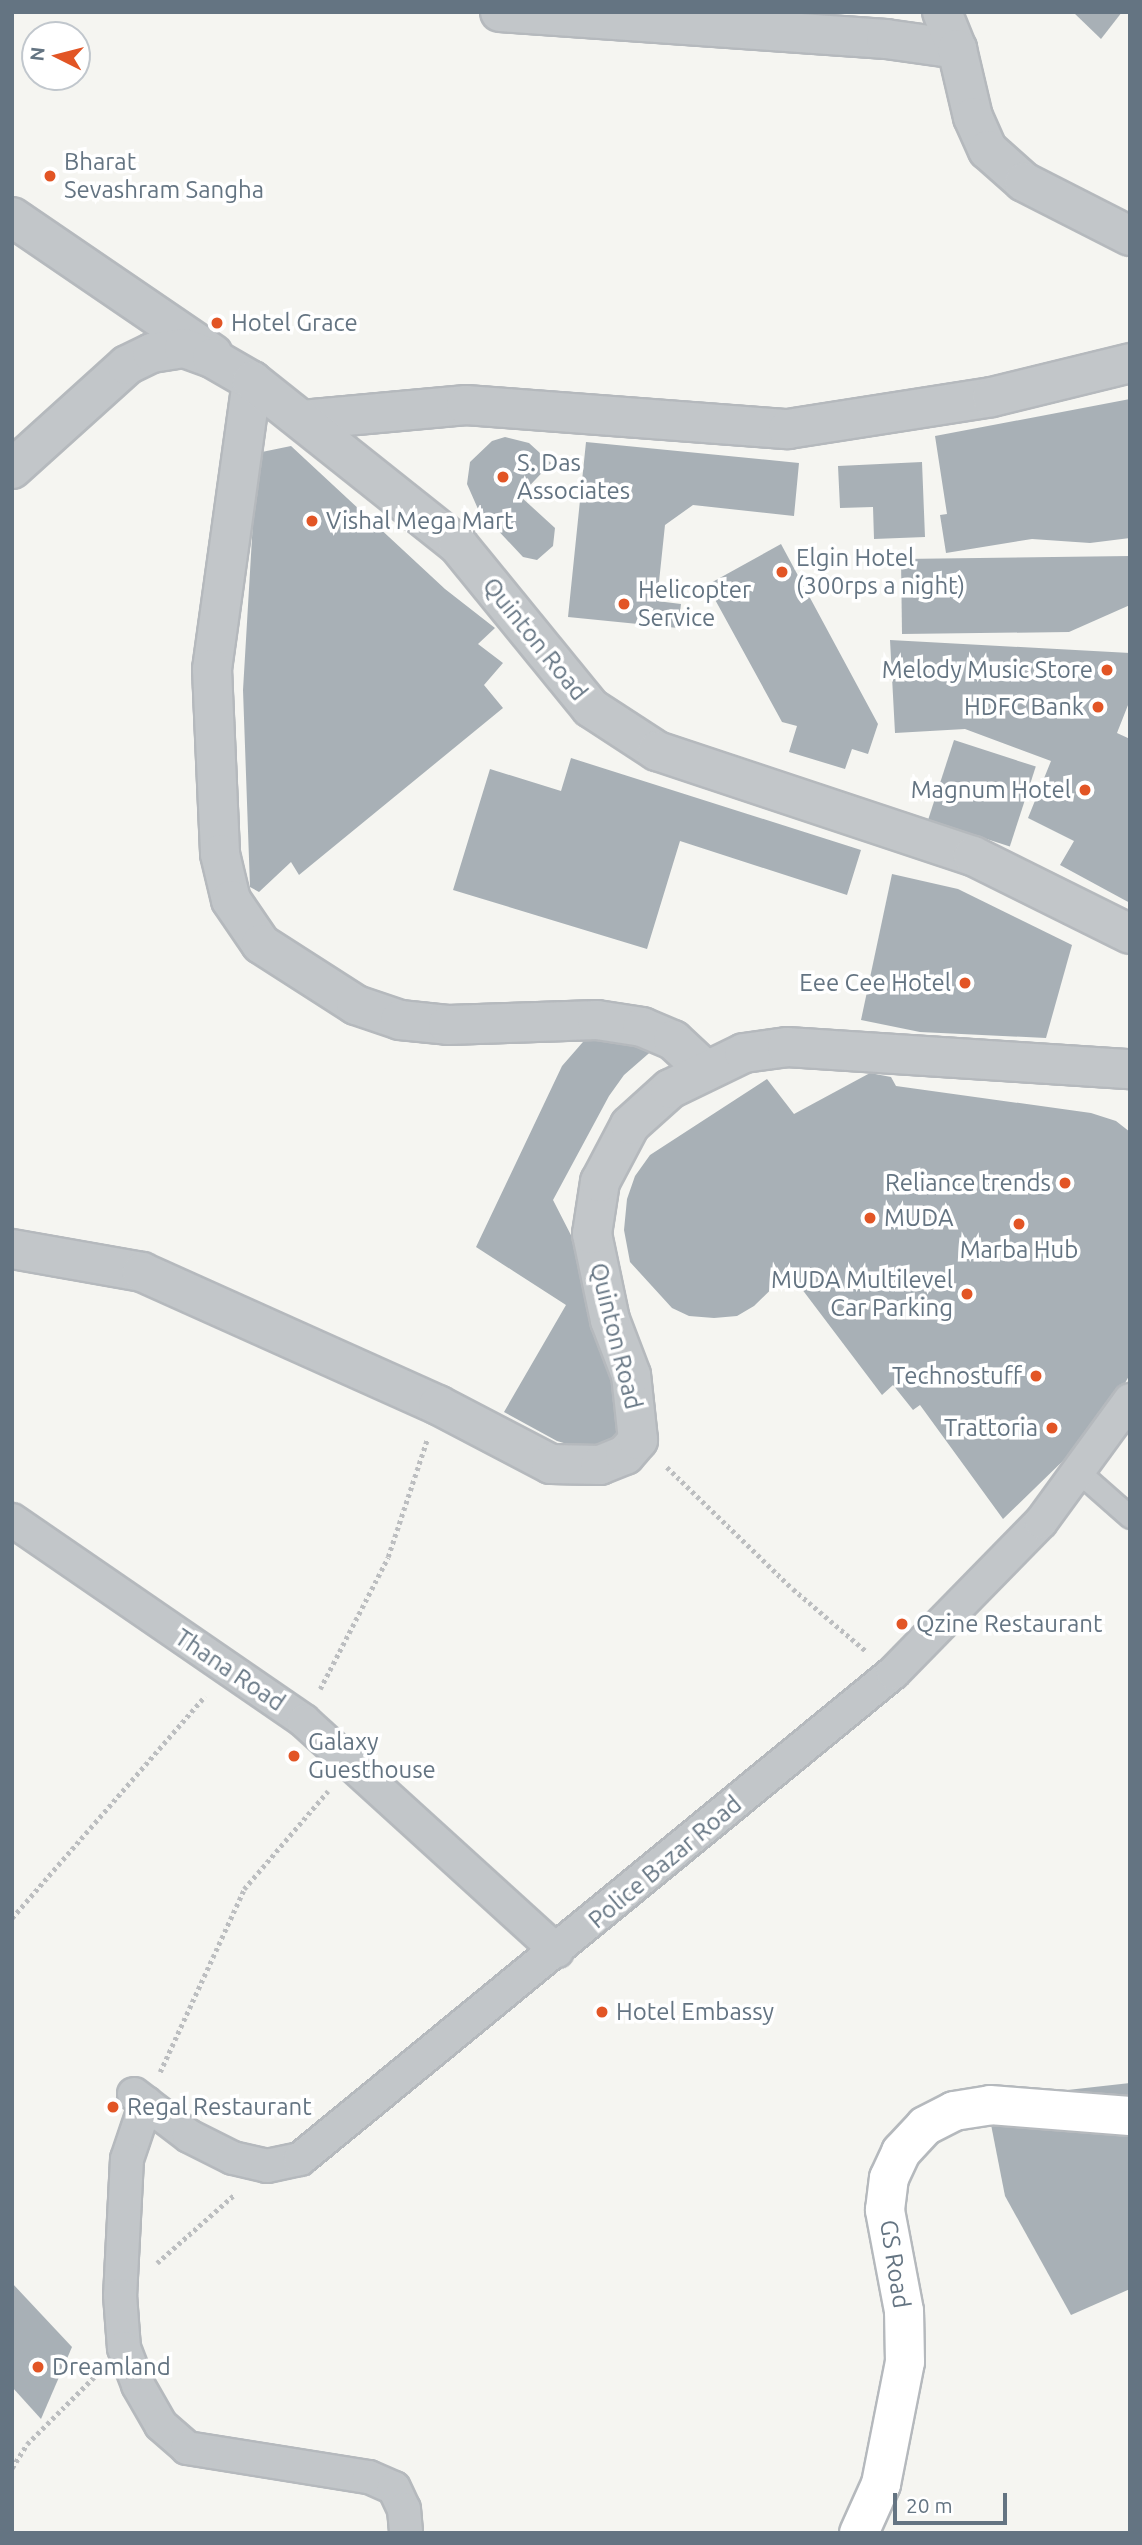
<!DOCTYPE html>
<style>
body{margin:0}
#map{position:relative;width:1142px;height:2545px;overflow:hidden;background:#f5f5f1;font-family:Ubuntu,sans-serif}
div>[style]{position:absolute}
.building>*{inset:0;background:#a8b0b6;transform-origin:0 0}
.path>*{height:4.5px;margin-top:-2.25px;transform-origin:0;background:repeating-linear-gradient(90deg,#bcbec0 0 3.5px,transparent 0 7px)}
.roads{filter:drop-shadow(2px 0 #b5b9bd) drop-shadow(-2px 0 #b5b9bd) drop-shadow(0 2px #b5b9bd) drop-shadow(0 -2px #b5b9bd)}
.service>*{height:21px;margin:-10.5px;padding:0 10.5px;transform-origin:10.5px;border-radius:10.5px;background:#c2c6c9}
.pedestrian>*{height:32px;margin:-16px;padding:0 16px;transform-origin:16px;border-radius:16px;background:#c2c6c9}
.minor>*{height:38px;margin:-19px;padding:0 19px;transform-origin:19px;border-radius:19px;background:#c2c6c9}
.tertiary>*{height:38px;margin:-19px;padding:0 19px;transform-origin:19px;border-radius:19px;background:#c2c6c9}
.primary>*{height:38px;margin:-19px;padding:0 19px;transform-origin:19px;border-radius:19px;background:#fff}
.dots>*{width:19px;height:19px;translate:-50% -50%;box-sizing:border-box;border:4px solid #fff;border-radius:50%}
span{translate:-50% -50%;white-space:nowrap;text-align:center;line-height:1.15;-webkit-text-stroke:7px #fff;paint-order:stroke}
.poi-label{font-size:24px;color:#647482}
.left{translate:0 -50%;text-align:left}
.right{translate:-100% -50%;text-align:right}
.street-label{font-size:24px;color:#647482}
.frame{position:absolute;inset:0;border:14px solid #647482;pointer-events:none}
.north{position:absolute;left:21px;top:21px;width:70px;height:70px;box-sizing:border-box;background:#fff;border:2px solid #c1c7cd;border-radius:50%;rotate:276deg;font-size:19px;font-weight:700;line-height:28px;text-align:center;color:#647482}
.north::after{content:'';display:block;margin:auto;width:24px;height:32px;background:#e25525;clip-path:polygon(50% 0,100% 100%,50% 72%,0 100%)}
.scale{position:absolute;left:893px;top:2493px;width:114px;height:32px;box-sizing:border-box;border:4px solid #647482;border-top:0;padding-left:9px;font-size:21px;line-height:24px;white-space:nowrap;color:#647482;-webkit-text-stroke:5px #fff;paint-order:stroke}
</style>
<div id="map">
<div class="building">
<div style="clip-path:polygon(1073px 12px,1122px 12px,1101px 39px)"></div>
<div style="clip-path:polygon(1130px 399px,1130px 538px,1090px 543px,1032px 539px,946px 553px,940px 515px,947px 514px,935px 436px)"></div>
<div style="clip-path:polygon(505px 437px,529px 443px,551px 463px,520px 496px,555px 528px,553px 546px,537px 560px,523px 557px,478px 509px,467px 484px,470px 462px,492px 441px)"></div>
<div style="clip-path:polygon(586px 442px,799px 463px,794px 516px,693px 505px,665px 525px,657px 601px,681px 604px,678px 628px,568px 617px)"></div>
<div style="clip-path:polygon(291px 446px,445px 589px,495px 628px,478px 644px,503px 663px,484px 685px,503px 708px,299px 875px,291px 862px,259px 892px,250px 887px,243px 690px,257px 453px)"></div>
<div style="clip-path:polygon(922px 462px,925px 537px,874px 539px,873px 507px,840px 508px,838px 466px)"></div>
<div style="clip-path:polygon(781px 544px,878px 724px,868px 754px,852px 749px,845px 769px,789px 752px,797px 726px,782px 722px,707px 585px)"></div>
<div style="clip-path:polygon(1130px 556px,1130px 605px,1069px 632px,902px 634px,901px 559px)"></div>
<div style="clip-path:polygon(890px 640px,1130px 653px,1130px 700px,1117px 733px,1130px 739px,1130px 903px,1060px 865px,1074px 841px,1028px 818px,1051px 761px,965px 729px,895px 733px)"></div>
<div style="left:954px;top:740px;width:86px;height:84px;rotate:18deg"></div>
<div style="clip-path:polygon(571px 758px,861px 850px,847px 895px,680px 841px,647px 949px,453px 890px,490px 769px,561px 791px)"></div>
<div style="clip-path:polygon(892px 874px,958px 889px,1072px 945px,1046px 1038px,920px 1032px,861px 1020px)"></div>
<div style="clip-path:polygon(596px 1027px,655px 1048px,624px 1075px,609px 1096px,553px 1200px,575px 1243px,581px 1280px,619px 1386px,623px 1438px,607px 1456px,557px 1441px,504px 1412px,566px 1305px,476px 1247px,562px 1066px)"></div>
<div style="clip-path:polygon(870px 1073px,891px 1077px,896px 1086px,1091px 1113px,1116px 1121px,1130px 1132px,1130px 1374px,1105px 1420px,1003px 1519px,920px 1405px,913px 1410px,893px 1385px,882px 1395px,789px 1272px,754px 1306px,737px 1316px,714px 1318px,689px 1316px,672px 1308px,630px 1262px,624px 1230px,627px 1199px,635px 1176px,650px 1155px,767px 1079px,794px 1114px)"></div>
<div style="clip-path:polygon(1130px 2083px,1130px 2289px,1071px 2315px,1005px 2196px,986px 2099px)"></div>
<div style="clip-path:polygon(12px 2283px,72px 2347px,41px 2419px,12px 2387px)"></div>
</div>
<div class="path">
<div style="left:667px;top:1467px;width:175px;rotate:44.1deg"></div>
<div style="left:793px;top:1589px;width:96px;rotate:40.3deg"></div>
<div style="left:320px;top:1689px;width:148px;rotate:-62.7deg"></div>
<div style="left:388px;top:1557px;width:123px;rotate:-71.6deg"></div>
<div style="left:12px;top:1918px;width:294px;rotate:-49deg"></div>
<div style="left:160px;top:2072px;width:201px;rotate:-65.3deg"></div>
<div style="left:244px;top:1889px;width:129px;rotate:-49.4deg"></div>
<div style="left:157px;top:2263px;width:104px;rotate:-41.5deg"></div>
<div style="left:12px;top:2468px;width:28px;rotate:-58deg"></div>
<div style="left:27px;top:2444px;width:98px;rotate:-45deg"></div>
</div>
<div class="roads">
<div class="service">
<div style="left:1079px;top:1472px;width:68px;rotate:41.4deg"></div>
</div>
<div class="pedestrian">
<div style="left:12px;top:1520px;width:354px;rotate:34.5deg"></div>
<div style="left:304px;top:1721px;width:342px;rotate:42.3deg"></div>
<div style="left:134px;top:2094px;width:69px;rotate:37.4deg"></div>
<div style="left:189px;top:2136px;width:49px;rotate:26.6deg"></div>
<div style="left:233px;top:2158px;width:35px;rotate:13deg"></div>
<div style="left:267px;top:2166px;width:34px;rotate:-12deg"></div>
<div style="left:300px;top:2159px;width:767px;rotate:-39.34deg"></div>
<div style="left:893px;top:1673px;width:211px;rotate:-45.6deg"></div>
<div style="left:1041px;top:1522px;width:151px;rotate:-53.9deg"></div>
<div style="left:146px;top:2103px;width:59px;rotate:108.7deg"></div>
<div style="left:127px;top:2159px;width:136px;rotate:92.9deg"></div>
<div style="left:120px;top:2295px;width:53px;rotate:85.7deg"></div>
<div style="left:124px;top:2348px;width:40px;rotate:69deg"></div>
<div style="left:138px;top:2385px;width:46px;rotate:60.1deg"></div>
<div style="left:161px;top:2425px;width:35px;rotate:41deg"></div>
<div style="left:187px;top:2448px;width:184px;rotate:9.1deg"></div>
<div style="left:369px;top:2477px;width:27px;rotate:24deg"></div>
<div style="left:394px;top:2488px;width:23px;rotate:65deg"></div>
<div style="left:404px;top:2509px;width:24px;rotate:85deg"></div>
</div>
<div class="minor">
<div style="left:252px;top:381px;width:291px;rotate:97.9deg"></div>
<div style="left:212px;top:669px;width:185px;rotate:87.5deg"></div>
<div style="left:220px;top:854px;width:47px;rotate:76.6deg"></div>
<div style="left:231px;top:900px;width:53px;rotate:55.7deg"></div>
<div style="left:261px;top:944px;width:113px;rotate:32.7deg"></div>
<div style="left:356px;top:1005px;width:46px;rotate:18.8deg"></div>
<div style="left:400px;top:1020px;width:48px;rotate:5.9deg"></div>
<div style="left:448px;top:1025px;width:149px;rotate:-1.9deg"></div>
<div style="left:597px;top:1020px;width:46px;rotate:8.8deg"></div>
<div style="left:642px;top:1027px;width:34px;rotate:23deg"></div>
<div style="left:673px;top:1040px;width:41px;rotate:43deg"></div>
</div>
<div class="tertiary">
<div style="left:500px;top:12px;width:387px;rotate:4deg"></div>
<div style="left:886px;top:39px;width:72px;rotate:8deg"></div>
<div style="left:942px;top:12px;width:40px;rotate:68deg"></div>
<div style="left:957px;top:49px;width:70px;rotate:76.8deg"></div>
<div style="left:973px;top:117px;width:36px;rotate:66deg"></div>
<div style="left:988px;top:150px;width:48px;rotate:41.6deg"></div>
<div style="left:1024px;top:182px;width:119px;rotate:27deg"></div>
<div style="left:12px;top:217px;width:243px;rotate:34.3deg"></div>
<div style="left:302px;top:420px;width:165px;rotate:-5.2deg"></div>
<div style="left:466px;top:405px;width:323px;rotate:4.3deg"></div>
<div style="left:788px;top:429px;width:206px;rotate:-8.9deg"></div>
<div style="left:992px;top:397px;width:142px;rotate:-13.8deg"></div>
<div style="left:12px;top:469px;width:155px;rotate:-42.1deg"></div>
<div style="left:127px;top:365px;width:28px;rotate:-26deg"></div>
<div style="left:152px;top:353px;width:32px;rotate:-9deg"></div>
<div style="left:184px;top:348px;width:30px;rotate:20deg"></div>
<div style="left:212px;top:358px;width:46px;rotate:29.9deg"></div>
<div style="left:252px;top:381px;width:263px;rotate:38.5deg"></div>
<div style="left:458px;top:545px;width:210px;rotate:50.8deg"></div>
<div style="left:591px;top:708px;width:79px;rotate:33.1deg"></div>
<div style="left:657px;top:751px;width:333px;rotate:18.4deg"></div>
<div style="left:973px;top:856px;width:175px;rotate:26.4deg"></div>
<div style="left:12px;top:1249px;width:132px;rotate:10deg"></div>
<div style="left:142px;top:1272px;width:325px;rotate:24.2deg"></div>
<div style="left:438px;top:1405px;width:127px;rotate:27.6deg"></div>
<div style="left:551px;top:1464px;width:49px;rotate:1.2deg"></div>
<div style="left:600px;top:1465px;width:27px;rotate:-22deg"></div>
<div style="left:625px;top:1455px;width:20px;rotate:-49deg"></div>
<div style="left:638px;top:1440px;width:65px;rotate:-96.1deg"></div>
<div style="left:631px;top:1375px;width:59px;rotate:-110.9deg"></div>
<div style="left:610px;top:1320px;width:88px;rotate:-101.8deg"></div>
<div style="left:592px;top:1234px;width:53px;rotate:-81.3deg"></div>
<div style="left:600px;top:1182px;width:64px;rotate:-62.2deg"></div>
<div style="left:630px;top:1125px;width:54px;rotate:-42deg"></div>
<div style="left:670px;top:1089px;width:82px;rotate:-25.9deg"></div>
<div style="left:744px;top:1053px;width:43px;rotate:-7.9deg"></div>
<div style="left:787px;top:1047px;width:344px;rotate:3.7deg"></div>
</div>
<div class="primary">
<div style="left:859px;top:2533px;width:54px;rotate:-65.8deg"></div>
<div style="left:881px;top:2484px;width:124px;rotate:-78.9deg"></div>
<div style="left:905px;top:2362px;width:51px;rotate:-91.1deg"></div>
<div style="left:904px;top:2311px;width:103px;rotate:-100.7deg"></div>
<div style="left:885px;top:2210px;width:32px;rotate:-83deg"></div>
<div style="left:889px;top:2178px;width:29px;rotate:-65deg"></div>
<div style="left:901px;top:2152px;width:35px;rotate:-47deg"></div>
<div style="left:925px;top:2126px;width:33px;rotate:-27deg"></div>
<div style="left:954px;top:2111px;width:36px;rotate:-9deg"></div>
<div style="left:990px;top:2105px;width:140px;rotate:4.5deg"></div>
</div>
</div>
<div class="dots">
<div style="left:50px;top:176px;background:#e25525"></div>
<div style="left:217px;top:323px;background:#e25525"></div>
<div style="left:503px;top:477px;background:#e25525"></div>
<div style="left:312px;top:521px;background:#e25525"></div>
<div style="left:782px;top:572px;background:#e25525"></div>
<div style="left:624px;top:604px;background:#e25525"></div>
<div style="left:1107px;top:670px;background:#e25525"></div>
<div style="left:1098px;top:707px;background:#e25525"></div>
<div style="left:1085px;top:790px;background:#e25525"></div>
<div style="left:965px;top:983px;background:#e25525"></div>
<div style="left:1065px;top:1183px;background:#e25525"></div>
<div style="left:870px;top:1218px;background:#e25525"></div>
<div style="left:1019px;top:1224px;background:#e25525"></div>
<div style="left:967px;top:1294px;background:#e25525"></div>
<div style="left:1036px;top:1376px;background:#e25525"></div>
<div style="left:1052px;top:1428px;background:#e25525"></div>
<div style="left:902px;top:1624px;background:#e25525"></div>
<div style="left:294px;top:1756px;background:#e25525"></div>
<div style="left:602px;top:2012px;background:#e25525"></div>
<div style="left:113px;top:2107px;background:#e25525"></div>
<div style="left:38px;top:2367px;background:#e25525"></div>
</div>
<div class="poi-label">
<span class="left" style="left:64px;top:176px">Bharat<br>Sevashram Sangha</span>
<span class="left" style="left:231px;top:323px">Hotel Grace</span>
<span class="left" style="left:517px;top:477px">S. Das<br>Associates</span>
<span class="left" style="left:326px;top:521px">Vishal Mega Mart</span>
<span class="left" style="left:796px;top:572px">Elgin Hotel<br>(300rps a night)</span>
<span class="left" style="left:638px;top:604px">Helicopter<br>Service</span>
<span class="right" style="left:1093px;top:670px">Melody Music Store</span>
<span class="right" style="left:1084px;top:707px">HDFC Bank</span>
<span class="right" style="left:1071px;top:790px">Magnum Hotel</span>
<span class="right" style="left:951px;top:983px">Eee Cee Hotel</span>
<span class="right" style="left:1051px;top:1183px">Reliance trends</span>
<span class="left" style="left:884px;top:1218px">MUDA</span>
<span style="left:1019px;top:1250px">Marba Hub</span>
<span class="right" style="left:953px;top:1294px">MUDA Multilevel<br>Car Parking</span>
<span class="right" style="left:1022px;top:1376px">Technostuff</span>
<span class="right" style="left:1038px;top:1428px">Trattoria</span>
<span class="left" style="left:916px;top:1624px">Qzine Restaurant</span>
<span class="left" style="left:308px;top:1756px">Galaxy<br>Guesthouse</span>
<span class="left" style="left:616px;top:2012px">Hotel Embassy</span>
<span class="left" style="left:127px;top:2107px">Regal Restaurant</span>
<span class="left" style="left:52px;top:2367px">Dreamland</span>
</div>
<div class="street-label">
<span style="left:535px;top:639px;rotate:51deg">Quinton Road</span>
<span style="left:616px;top:1336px;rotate:76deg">Quinton Road</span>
<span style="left:230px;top:1670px;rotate:34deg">Thana Road</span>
<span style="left:665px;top:1862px;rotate:-40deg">Police Bazar Road</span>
<span style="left:895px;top:2264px;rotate:81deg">GS Road</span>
</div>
<div class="frame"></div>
<div class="north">N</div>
<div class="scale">20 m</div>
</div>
